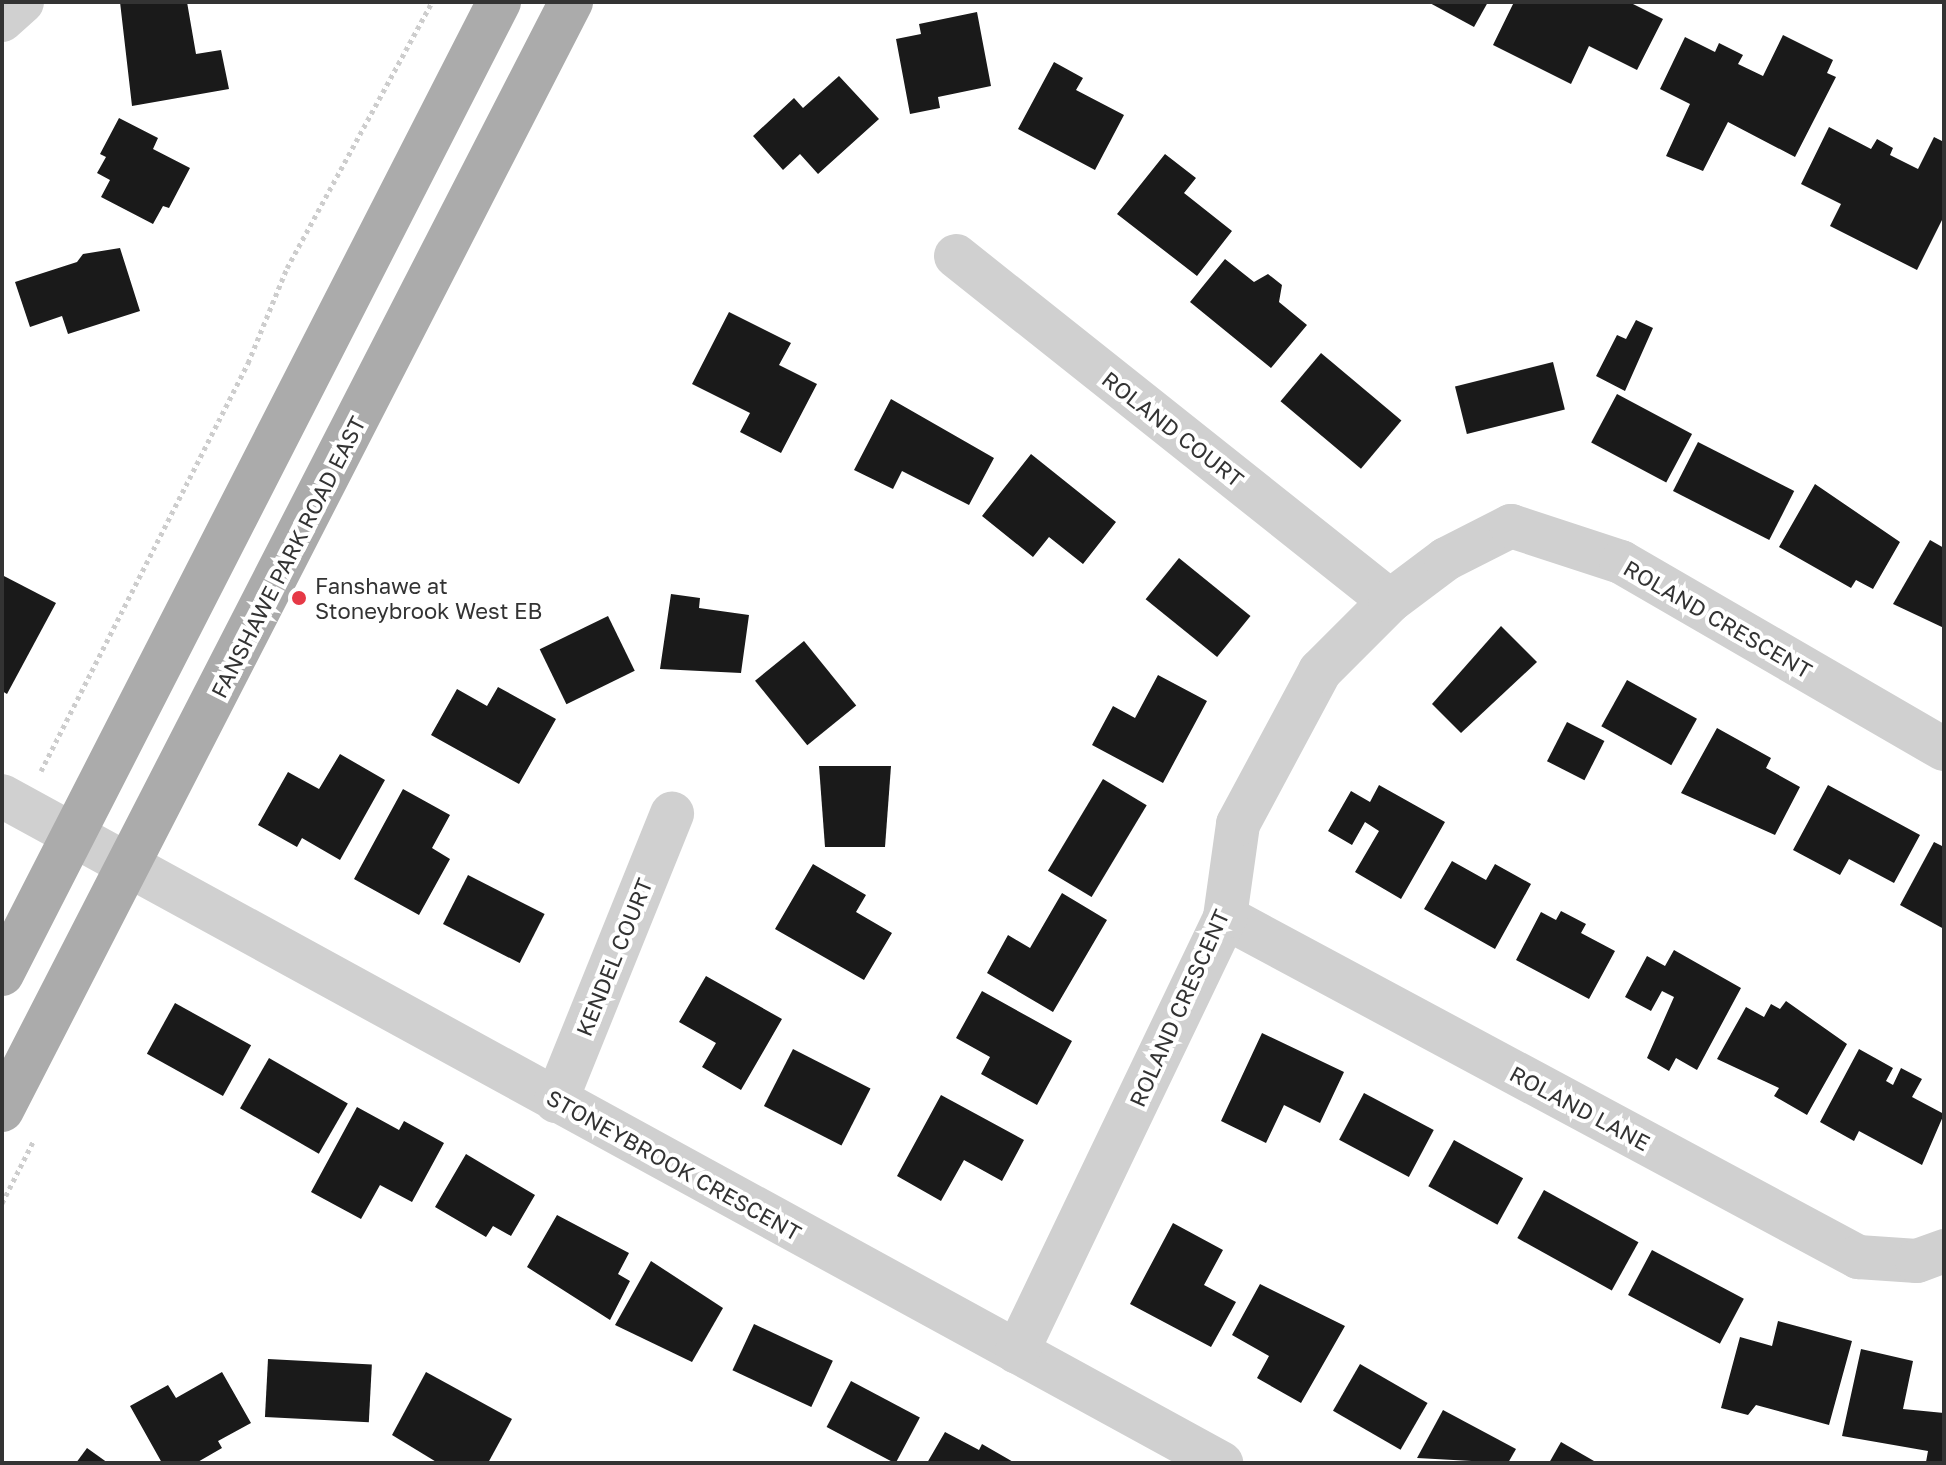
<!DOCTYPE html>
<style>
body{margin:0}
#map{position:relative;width:1946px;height:1465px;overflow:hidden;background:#fff;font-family:"Golos Text",sans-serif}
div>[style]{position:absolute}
.building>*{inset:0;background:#1a1a1a;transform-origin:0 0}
.path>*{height:5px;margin-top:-2.5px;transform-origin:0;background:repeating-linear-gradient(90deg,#cdcdcd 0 4px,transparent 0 8px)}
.minor>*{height:44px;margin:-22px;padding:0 22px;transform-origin:22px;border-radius:22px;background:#d0d0d0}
.major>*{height:44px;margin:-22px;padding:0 22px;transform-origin:22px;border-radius:22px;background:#ababab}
.dots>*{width:22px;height:22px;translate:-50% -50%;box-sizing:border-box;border:4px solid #fff;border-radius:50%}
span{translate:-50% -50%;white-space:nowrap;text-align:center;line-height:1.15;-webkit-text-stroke:8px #fff;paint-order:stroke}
.street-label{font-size:22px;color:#333}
.poi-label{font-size:22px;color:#333}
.left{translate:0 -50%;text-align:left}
.frame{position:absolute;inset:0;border:4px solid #333;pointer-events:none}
</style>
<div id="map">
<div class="building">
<div style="clip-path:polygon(120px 2px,187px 2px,196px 54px,221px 50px,229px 89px,132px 106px)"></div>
<div style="clip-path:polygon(1428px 2px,1488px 2px,1474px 27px)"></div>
<div style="clip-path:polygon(1514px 2px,1629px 2px,1663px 19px,1637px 70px,1589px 46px,1571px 84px,1493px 45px)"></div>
<div style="clip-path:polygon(977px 12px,991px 86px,938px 97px,940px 108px,910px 114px,896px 39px,921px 34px,919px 24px)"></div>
<div style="clip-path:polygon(1783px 35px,1833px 60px,1827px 73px,1836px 77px,1795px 157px,1728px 122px,1703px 171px,1666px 156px,1690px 104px,1660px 89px,1685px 37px,1715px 52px,1719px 43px,1743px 55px,1738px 64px,1763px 76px)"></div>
<div style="clip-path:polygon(1054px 62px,1083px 78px,1076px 90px,1124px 115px,1095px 170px,1018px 129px)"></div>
<div style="clip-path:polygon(839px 76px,879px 119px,818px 174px,800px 154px,783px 170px,753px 136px,794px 98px,803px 108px)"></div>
<div style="clip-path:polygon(119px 118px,158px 138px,153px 149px,190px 168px,169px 208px,163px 206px,153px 224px,101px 197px,110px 180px,97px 173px,106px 157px,100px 154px)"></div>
<div style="clip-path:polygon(1829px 127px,1871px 149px,1877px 139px,1893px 148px,1890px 155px,1918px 169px,1934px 137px,1944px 142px,1944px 216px,1917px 270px,1830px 226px,1841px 204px,1801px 184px)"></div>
<div style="clip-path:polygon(1165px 154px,1196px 178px,1184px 193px,1232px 231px,1197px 276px,1117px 214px)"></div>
<div style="clip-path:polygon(120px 248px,140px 311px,68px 334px,62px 316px,30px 327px,15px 282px,77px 262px,83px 254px)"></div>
<div style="clip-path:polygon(1225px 259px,1254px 282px,1268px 274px,1282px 285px,1279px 302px,1307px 325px,1271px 368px,1190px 302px)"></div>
<div style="clip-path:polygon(729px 312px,791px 343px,779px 365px,817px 384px,781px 453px,740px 432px,750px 413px,692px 384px)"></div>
<div style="clip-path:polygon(1636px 320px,1653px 328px,1625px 391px,1596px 376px,1617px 335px,1626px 339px)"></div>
<div style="left:1321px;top:353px;width:105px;height:63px;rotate:40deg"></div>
<div style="left:1553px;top:362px;width:49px;height:101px;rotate:76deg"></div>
<div style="left:1617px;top:394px;width:85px;height:55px;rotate:28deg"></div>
<div style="clip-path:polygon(891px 399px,994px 458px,969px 505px,902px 471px,893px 489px,854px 470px)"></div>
<div style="left:1698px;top:442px;width:108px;height:55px;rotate:27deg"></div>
<div style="clip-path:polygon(1031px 454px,1116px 522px,1083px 564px,1049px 537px,1033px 557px,982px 516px)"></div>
<div style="clip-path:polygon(1815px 484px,1900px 542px,1873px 589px,1856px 580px,1851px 588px,1779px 547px)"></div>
<div style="clip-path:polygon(1930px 540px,1944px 548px,1944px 628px,1893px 604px)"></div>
<div style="left:1179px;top:558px;width:92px;height:53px;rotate:39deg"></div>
<div style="clip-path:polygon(2px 575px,56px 603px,7px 694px,2px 691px)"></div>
<div style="clip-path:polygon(671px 594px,700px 598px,699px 608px,749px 615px,741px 673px,660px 669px)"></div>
<div style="left:608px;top:616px;width:61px;height:76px;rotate:64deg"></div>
<div style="clip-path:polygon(1501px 626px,1537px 662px,1461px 733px,1432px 704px)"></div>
<div style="left:804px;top:641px;width:83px;height:63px;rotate:51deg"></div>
<div style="clip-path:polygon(1158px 675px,1207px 701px,1163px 783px,1092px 745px,1113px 706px,1135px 718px)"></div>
<div style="left:1627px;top:680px;width:80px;height:53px;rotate:29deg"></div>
<div style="clip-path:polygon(498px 687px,556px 719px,519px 784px,431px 735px,457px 689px,487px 706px)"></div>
<div style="left:1567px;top:722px;width:42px;height:44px;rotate:27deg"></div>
<div style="clip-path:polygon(1717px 728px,1771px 758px,1766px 768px,1800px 787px,1775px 835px,1681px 793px)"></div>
<div style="clip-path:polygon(340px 754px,385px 780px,340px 860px,302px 838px,297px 847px,258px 825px,288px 772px,319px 789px)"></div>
<div style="clip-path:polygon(819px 766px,891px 766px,885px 847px,825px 847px)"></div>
<div style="left:1103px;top:779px;width:51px;height:107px;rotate:31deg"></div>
<div style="clip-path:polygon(1379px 785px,1445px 822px,1401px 899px,1355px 872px,1379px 831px,1365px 822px,1352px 845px,1328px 831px,1351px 791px,1370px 802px)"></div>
<div style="clip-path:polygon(1828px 785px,1920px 835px,1894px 883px,1849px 859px,1840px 875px,1793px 850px)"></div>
<div style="clip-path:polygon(403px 789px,450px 815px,432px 848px,450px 859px,419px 915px,354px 879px)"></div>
<div style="clip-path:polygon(1934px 842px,1944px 847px,1944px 929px,1900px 905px)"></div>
<div style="clip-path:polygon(1452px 861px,1486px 880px,1495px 864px,1531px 884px,1495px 949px,1424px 909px)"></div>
<div style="clip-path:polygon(813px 864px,866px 895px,856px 912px,892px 933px,864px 980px,775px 929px)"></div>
<div style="left:468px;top:875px;width:86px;height:55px;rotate:27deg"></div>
<div style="clip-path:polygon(1062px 893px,1107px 920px,1053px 1012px,987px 973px,1008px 935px,1030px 948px)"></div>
<div style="clip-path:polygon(1561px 911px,1586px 924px,1581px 933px,1615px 951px,1589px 999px,1516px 960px,1541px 912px,1556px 920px)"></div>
<div style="clip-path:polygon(1674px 950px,1741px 988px,1697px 1070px,1676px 1058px,1669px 1071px,1647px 1058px,1674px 997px,1662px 991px,1651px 1011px,1625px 997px,1647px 956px,1665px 966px)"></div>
<div style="clip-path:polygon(706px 976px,782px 1019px,741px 1090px,702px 1067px,716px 1043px,679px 1022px)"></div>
<div style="clip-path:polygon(982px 991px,1072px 1041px,1037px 1105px,981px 1074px,990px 1057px,956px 1038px)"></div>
<div style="clip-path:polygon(1786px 1001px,1847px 1044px,1807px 1115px,1774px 1096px,1779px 1088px,1717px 1059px,1746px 1007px,1764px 1017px,1771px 1004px,1780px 1009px)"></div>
<div style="left:175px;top:1003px;width:87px;height:58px;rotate:29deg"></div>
<div style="clip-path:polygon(1262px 1033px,1344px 1072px,1320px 1123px,1284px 1105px,1266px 1143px,1221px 1121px)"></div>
<div style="left:793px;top:1049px;width:87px;height:64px;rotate:27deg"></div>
<div style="clip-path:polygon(1859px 1049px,1893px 1068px,1886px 1081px,1893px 1085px,1901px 1068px,1922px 1079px,1912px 1097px,1944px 1114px,1922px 1165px,1859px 1131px,1854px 1141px,1820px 1122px)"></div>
<div style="left:269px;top:1058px;width:91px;height:58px;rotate:30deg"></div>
<div style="left:1364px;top:1093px;width:79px;height:53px;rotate:28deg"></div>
<div style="clip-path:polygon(941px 1095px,1024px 1140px,1002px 1181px,964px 1160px,941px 1201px,897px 1176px)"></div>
<div style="clip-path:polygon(357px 1107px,399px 1130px,404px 1121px,444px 1143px,412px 1202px,380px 1185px,361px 1219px,311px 1192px)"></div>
<div style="left:1454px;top:1140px;width:79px;height:53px;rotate:29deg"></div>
<div style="clip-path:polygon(466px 1154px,535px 1195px,511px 1236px,493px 1226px,486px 1237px,435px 1207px)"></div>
<div style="left:1544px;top:1190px;width:108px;height:55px;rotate:29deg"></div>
<div style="clip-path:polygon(557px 1215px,629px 1253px,618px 1274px,630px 1281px,610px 1320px,527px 1267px)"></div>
<div style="clip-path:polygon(1173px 1223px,1223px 1250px,1204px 1285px,1236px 1302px,1211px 1347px,1130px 1304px)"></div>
<div style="left:1652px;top:1250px;width:104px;height:51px;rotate:28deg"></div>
<div style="clip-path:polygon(651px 1261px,723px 1308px,692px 1362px,615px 1325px)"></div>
<div style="clip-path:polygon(1260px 1284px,1345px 1326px,1301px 1403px,1257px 1378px,1269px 1356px,1232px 1335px)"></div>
<div style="clip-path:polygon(1778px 1321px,1852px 1341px,1829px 1425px,1756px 1405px,1748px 1415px,1721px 1408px,1740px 1337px,1772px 1346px)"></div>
<div style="left:754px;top:1324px;width:87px;height:51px;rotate:25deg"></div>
<div style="clip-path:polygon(1861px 1349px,1913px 1361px,1903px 1409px,1944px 1413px,1944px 1463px,1926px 1462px,1928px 1451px,1842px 1436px)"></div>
<div style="left:268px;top:1359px;width:104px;height:58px;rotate:3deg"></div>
<div style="left:1360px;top:1364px;width:78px;height:54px;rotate:30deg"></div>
<div style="clip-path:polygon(222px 1372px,251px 1423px,218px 1441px,222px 1448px,196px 1463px,162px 1463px,130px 1406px,168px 1385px,176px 1398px)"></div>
<div style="clip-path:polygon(426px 1372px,512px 1419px,488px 1463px,438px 1463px,392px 1435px)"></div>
<div style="left:851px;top:1381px;width:78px;height:52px;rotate:28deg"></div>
<div style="clip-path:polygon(1443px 1410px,1516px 1449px,1508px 1463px,1417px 1458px)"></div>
<div style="clip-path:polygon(945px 1432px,979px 1450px,982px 1444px,1015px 1463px,927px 1463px)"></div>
<div style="clip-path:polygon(1561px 1442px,1594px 1461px,1593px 1463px,1549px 1463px)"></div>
<div style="clip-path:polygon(87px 1448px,108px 1463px,76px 1463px)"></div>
</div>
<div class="path">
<div style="left:41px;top:771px;width:458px;rotate:-63.1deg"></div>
<div style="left:248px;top:363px;width:103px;rotate:-67.7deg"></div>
<div style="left:287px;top:268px;width:303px;rotate:-61.4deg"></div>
<div style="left:2px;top:1203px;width:71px;rotate:-63.1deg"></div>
</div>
<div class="minor">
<div style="left:2px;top:20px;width:27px;rotate:-42deg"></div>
<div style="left:956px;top:256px;width:554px;rotate:38.48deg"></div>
<div style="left:2px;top:796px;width:1390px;rotate:28.69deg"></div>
<div style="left:1225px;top:917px;width:719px;rotate:28.24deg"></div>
<div style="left:1858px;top:1257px;width:59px;rotate:3.9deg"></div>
<div style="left:1917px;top:1261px;width:29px;rotate:-20deg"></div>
<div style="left:556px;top:1101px;width:310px;rotate:-68deg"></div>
<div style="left:1017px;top:1352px;width:482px;rotate:-64.4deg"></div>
<div style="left:1225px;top:917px;width:94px;rotate:-82deg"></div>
<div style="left:1238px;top:824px;width:174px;rotate:-61.8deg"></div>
<div style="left:1320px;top:671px;width:99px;rotate:-45deg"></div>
<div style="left:1390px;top:601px;width:70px;rotate:-36.9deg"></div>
<div style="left:1446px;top:559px;width:73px;rotate:-26.9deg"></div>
<div style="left:1511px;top:526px;width:116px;rotate:18.1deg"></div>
<div style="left:1621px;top:562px;width:373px;rotate:30.1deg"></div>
</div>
<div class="major">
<div style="left:2px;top:974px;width:1092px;rotate:-62.92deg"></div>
<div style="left:2px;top:1110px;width:1246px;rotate:-62.82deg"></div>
</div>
<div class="dots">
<div style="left:299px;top:598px;background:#e63946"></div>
</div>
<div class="street-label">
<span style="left:1173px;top:429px;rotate:38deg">ROLAND COURT</span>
<span style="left:288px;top:557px;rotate:-63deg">FANSHAWE PARK ROAD EAST</span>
<span style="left:1718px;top:619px;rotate:30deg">ROLAND CRESCENT</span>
<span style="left:614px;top:957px;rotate:-68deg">KENDEL COURT</span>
<span style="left:1179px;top:1008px;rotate:-66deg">ROLAND CRESCENT</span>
<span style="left:1580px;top:1108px;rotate:28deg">ROLAND LANE</span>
<span style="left:674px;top:1165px;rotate:29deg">STONEYBROOK CRESCENT</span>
</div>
<div class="poi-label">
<span class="left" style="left:315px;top:598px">Fanshawe at<br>Stoneybrook West EB</span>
</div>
<div class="frame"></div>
</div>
